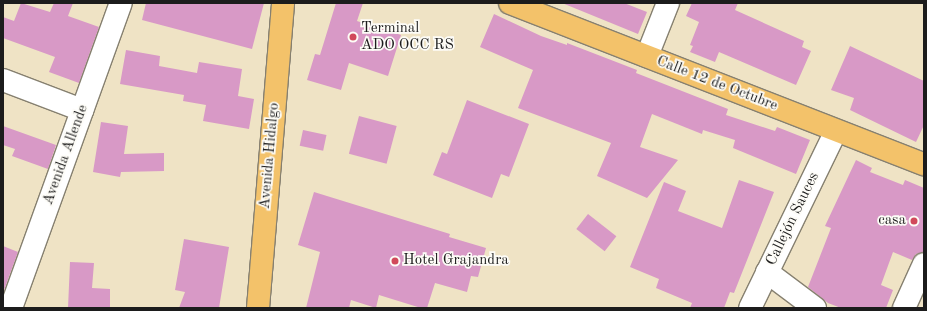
<!DOCTYPE html>
<meta charset="utf-8">
<style>
body{margin:0}
#map{position:relative;width:927px;height:311px;overflow:hidden;background:#efe3c5;font-family:"Old Standard TT",serif}
div>[style]{position:absolute}
.building>*{inset:0;background:#d899c6;transform-origin:0 0}
.roads{filter:drop-shadow(1px 0 #868070) drop-shadow(-1px 0 #868070) drop-shadow(0 1px #868070) drop-shadow(0 -1px #868070)}
.minor>*{height:22px;margin:-11px;padding:0 11px;transform-origin:11px;border-radius:11px;background:#fff}
.primary>*{height:22px;margin:-11px;padding:0 11px;transform-origin:11px;border-radius:11px;background:#f3c26a}
.dots>*{width:11px;height:11px;translate:-50% -50%;box-sizing:border-box;border:2px solid #fdfcf7;border-radius:50%}
span{translate:-50% -50%;white-space:nowrap;text-align:center;line-height:1.15;-webkit-text-stroke:3.5px #fdfcf7;paint-order:stroke}
.poi-label{font-size:15px;color:#1c1c1c}
.left{translate:0 -50%;text-align:left}
.right{translate:-100% -50%;text-align:right}
.street-label{font-size:15px;color:#1c1c1c}
.frame{position:absolute;inset:0;border:4px solid #1c1c1c;pointer-events:none}
</style>
<div id="map">
<div class="building">
<div style="clip-path:polygon(21px 3px,50px 12px,54px 3px,73px 3px,68px 16px,99px 27px,79px 83px,49px 72px,55px 57px,3px 38px,3px 17px,14px 21px)"></div>
<div style="clip-path:polygon(146px 3px,264px 3px,252px 49px,142px 20px)"></div>
<div style="clip-path:polygon(336px 3px,363px 3px,357px 21px,401px 35px,388px 76px,349px 63px,341px 90px,307px 80px,315px 54px,320px 55px)"></div>
<div style="clip-path:polygon(562px 3px,624px 3px,647px 12px,638px 34px)"></div>
<div style="clip-path:polygon(692px 3px,738px 3px,735px 10px,804px 41px,802px 47px,811px 51px,796px 85px,719px 52px,715px 62px,690px 52px,693px 46px,690px 45px,699px 22px,686px 16px)"></div>
<div style="clip-path:polygon(494px 14px,541px 36px,567px 45px,567px 43px,637px 70px,636px 73px,728px 109px,726px 115px,775px 131px,777px 127px,810px 140px,796px 174px,733px 148px,735px 140px,703px 130px,702px 134px,652px 114px,640px 147px,678px 160px,647px 198px,597px 176px,611px 143px,518px 108px,533px 70px,480px 47px)"></div>
<div style="clip-path:polygon(850px 46px,924px 81px,924px 125px,916px 142px,850px 110px,854px 98px,831px 90px)"></div>
<div style="clip-path:polygon(126px 50px,160px 56px,159px 66px,197px 73px,199px 62px,242px 69px,238px 96px,254px 99px,249px 129px,203px 121px,206px 105px,183px 101px,184px 95px,120px 84px)"></div>
<div style="clip-path:polygon(467px 100px,529px 124px,509px 177px,501px 174px,492px 198px,433px 175px,442px 152px,447px 154px)"></div>
<div style="left:359px;top:116px;width:39px;height:39px;rotate:15deg"></div>
<div style="clip-path:polygon(101px 122px,128px 126px,124px 154px,164px 153px,164px 171px,121px 172px,120px 177px,93px 172px)"></div>
<div style="clip-path:polygon(3px 126px,56px 145px,48px 169px,12px 156px,15px 149px,3px 145px)"></div>
<div style="left:303px;top:130px;width:24px;height:16px;rotate:12deg"></div>
<div style="clip-path:polygon(856px 160px,872px 168px,870px 172px,903px 185px,905px 180px,924px 188px,924px 252px,916px 254px,912px 260px,893px 252px,881px 285px,893px 290px,886px 308px,841px 308px,828px 303px,808px 287px,831px 228px,825px 226px)"></div>
<div style="clip-path:polygon(739px 180px,774px 192px,734px 293px,730px 292px,724px 308px,690px 308px,692px 303px,656px 288px,659px 279px,630px 267px,664px 182px,686px 191px,678px 211px,722px 228px)"></div>
<div style="clip-path:polygon(314px 192px,450px 234px,449px 237px,486px 248px,478px 277px,471px 276px,467px 292px,435px 283px,427px 308px,421px 308px,379px 295px,376px 308px,351px 300px,349px 308px,306px 308px,320px 252px,298px 245px)"></div>
<div style="left:588px;top:214px;width:36px;height:19px;rotate:38deg"></div>
<div style="clip-path:polygon(184px 239px,229px 247px,219px 308px,179px 308px,185px 292px,175px 290px)"></div>
<div style="clip-path:polygon(3px 246px,18px 252px,3px 293px)"></div>
<div style="clip-path:polygon(70px 262px,94px 263px,92px 288px,110px 289px,110px 308px,68px 308px)"></div>
</div>
<div class="roads">
<div class="minor">
<div style="left:647px;top:56px;width:57px;rotate:-68.4deg"></div>
<div style="left:3px;top:80px;width:85px;rotate:20.8deg"></div>
<div style="left:767px;top:272px;width:60px;rotate:36.9deg"></div>
<div style="left:11px;top:308px;width:324px;rotate:-70.2deg"></div>
<div style="left:750px;top:308px;width:197px;rotate:-64.1deg"></div>
<div style="left:904px;top:308px;width:48px;rotate:-65.6deg"></div>
</div>
<div class="primary">
<div style="left:510px;top:3px;width:444px;rotate:21.3deg"></div>
<div style="left:258px;top:308px;width:306px;rotate:-85.3deg"></div>
</div>
</div>
<div class="dots">
<div style="left:353px;top:37px;background:#d1495b"></div>
<div style="left:914px;top:221px;background:#d1495b"></div>
<div style="left:395px;top:261px;background:#d1495b"></div>
</div>
<div class="poi-label">
<span class="left" style="left:361px;top:37px">Terminal<br>ADO OCC RS</span>
<span class="right" style="left:906px;top:221px">casa</span>
<span class="left" style="left:403px;top:261px">Hotel Grajandra</span>
</div>
<div class="street-label">
<span style="left:717px;top:84px;rotate:21deg">Calle 12 de Octubre</span>
<span style="left:66px;top:155px;rotate:-70deg">Avenida Allende</span>
<span style="left:270px;top:156px;rotate:-85deg">Avenida Hidalgo</span>
<span style="left:793px;top:219px;rotate:-64deg">Callejón Sauces</span>
</div>
<div class="frame"></div>
</div>
